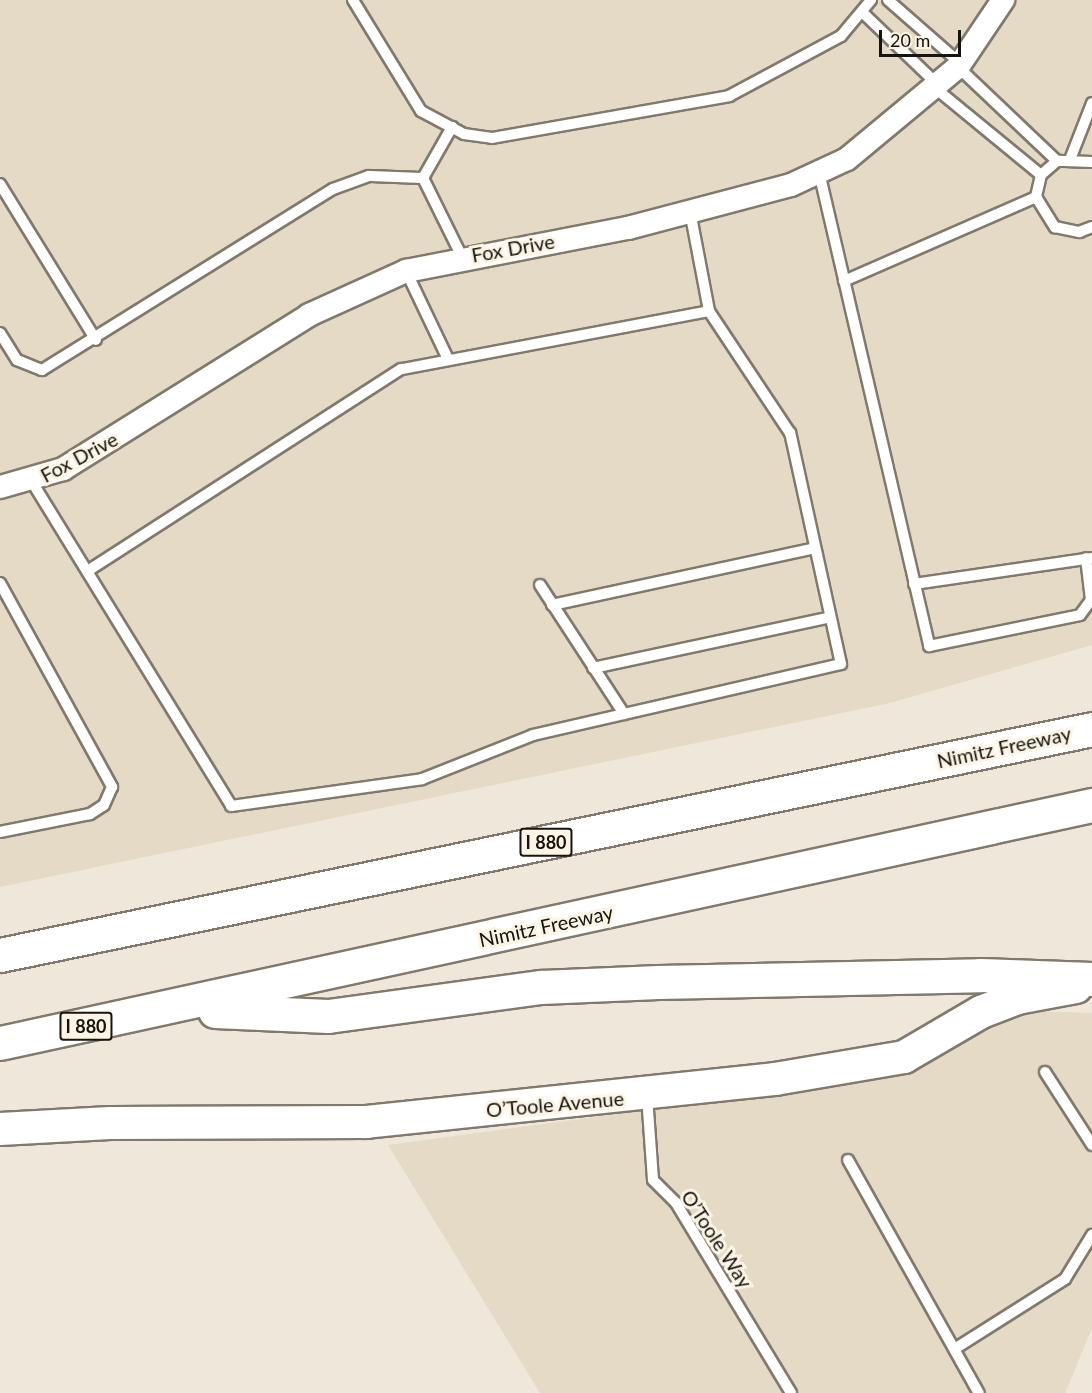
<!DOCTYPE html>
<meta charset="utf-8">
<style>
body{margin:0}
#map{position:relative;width:1092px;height:1393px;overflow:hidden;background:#efe7d9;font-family:Lato,sans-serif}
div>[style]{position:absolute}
.built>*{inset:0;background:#e5dac5}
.roads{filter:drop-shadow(2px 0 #80796c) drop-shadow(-2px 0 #80796c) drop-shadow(0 2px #80796c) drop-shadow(0 -2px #80796c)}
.lane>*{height:10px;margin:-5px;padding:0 5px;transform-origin:5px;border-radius:5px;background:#fff}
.street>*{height:22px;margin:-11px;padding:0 11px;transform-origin:11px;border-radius:11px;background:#fff}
.secondary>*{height:32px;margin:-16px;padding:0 16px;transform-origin:16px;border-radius:16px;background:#fff}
.highway>*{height:33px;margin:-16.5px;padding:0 16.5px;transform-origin:16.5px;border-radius:16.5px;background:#fff}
span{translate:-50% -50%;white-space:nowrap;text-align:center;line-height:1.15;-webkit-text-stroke:6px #fcf5e6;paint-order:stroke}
.shield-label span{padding:2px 4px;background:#fcf5e6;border:2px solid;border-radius:4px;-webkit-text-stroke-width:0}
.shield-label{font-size:18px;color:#17140f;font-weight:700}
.street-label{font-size:20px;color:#17140f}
.scale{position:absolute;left:879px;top:30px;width:82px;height:27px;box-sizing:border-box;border:3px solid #17140f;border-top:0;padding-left:8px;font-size:18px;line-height:21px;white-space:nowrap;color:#17140f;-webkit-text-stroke:4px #fcf5e6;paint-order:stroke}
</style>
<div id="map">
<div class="built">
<div style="clip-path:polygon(0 0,1092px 0,1092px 645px,890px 703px,0 887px)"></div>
<div style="clip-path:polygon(1000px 1010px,1092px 1013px,1092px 1328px,1065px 1393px,540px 1393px,388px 1145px,878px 1079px)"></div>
</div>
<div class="roads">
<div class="lane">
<div style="left:353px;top:0;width:130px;rotate:58.5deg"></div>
<div style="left:421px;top:111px;width:49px;rotate:28.1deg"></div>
<div style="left:464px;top:134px;width:28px;rotate:8deg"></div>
<div style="left:492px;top:138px;width:241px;rotate:-10deg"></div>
<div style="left:729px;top:96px;width:127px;rotate:-28.2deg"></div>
<div style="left:841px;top:36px;width:47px;rotate:-50.2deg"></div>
<div style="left:888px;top:0;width:96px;rotate:41.2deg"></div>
<div style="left:862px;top:12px;width:105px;rotate:43.8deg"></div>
<div style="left:958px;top:67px;width:137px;rotate:43.5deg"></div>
<div style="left:935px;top:88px;width:137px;rotate:39.4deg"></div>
<div style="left:1071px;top:157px;width:58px;rotate:-68.7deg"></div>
<div style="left:1092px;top:162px;width:35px;rotate:-178deg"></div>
<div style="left:1057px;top:161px;width:21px;rotate:139deg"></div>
<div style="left:1041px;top:175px;width:23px;rotate:103deg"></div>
<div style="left:1036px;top:197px;width:36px;rotate:58deg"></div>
<div style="left:1055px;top:227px;width:25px;rotate:12deg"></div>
<div style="left:1079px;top:232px;width:14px;rotate:-21deg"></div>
<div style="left:819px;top:172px;width:487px;rotate:76.9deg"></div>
<div style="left:929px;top:646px;width:154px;rotate:-11.6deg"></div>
<div style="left:1080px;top:615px;width:19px;rotate:-54deg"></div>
<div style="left:1091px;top:600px;width:42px;rotate:-96.8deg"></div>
<div style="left:423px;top:178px;width:88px;rotate:63.7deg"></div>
<div style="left:423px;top:178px;width:59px;rotate:-60.4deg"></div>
<div style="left:0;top:184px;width:183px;rotate:58.4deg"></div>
<div style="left:690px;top:211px;width:102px;rotate:79.2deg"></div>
<div style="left:406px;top:271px;width:95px;rotate:64.5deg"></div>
<div style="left:844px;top:281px;width:210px;rotate:-23.6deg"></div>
<div style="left:0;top:333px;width:32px;rotate:58deg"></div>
<div style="left:17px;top:360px;width:27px;rotate:22deg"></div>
<div style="left:42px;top:370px;width:343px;rotate:-31.9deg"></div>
<div style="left:333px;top:189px;width:38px;rotate:-20deg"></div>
<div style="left:369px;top:176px;width:54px;rotate:2.1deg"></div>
<div style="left:32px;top:482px;width:380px;rotate:58.4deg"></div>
<div style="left:231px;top:806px;width:193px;rotate:-8deg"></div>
<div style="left:422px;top:779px;width:119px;rotate:-21.6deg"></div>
<div style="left:533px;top:735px;width:316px;rotate:-13deg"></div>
<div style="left:841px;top:664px;width:237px;rotate:-102.4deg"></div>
<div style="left:790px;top:433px;width:146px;rotate:-123.6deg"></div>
<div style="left:709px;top:311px;width:313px;rotate:169.3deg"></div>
<div style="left:401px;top:369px;width:373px;rotate:147.2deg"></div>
<div style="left:0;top:583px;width:233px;rotate:61.2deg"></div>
<div style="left:112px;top:787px;width:20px;rotate:114deg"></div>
<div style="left:104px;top:805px;width:17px;rotate:147deg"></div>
<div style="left:90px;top:814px;width:92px;rotate:168.7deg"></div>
<div style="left:914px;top:584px;width:180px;rotate:-8.3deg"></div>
<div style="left:540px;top:585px;width:154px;rotate:56.9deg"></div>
<div style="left:552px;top:605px;width:269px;rotate:-12.2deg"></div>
<div style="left:593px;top:668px;width:242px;rotate:-12.1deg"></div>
<div style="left:1045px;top:1072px;width:87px;rotate:57.2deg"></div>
<div style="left:647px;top:1096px;width:84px;rotate:85.9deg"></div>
<div style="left:653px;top:1180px;width:33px;rotate:45deg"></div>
<div style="left:676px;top:1203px;width:222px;rotate:58.8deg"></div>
<div style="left:848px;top:1160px;width:267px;rotate:60.7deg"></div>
<div style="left:956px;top:1348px;width:129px;rotate:-32.3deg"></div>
<div style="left:1065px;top:1279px;width:52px;rotate:-58.5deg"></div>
</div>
<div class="street">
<div style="left:0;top:487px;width:66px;rotate:-15.9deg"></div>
<div style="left:63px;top:469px;width:290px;rotate:-32deg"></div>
<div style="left:309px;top:315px;width:107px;rotate:-24.4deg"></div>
<div style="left:406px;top:271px;width:226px;rotate:-11deg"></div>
<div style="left:628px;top:228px;width:169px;rotate:-14.8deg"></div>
<div style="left:791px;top:185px;width:62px;rotate:-24.9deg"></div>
<div style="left:847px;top:159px;width:144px;rotate:-39.7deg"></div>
<div style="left:958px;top:67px;width:81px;rotate:-56.1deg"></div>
</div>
<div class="secondary">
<div style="left:0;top:1129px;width:110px;rotate:-3.1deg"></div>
<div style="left:110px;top:1123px;width:256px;rotate:-0.2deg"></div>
<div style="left:366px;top:1122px;width:411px;rotate:-6deg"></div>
<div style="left:775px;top:1079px;width:131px;rotate:-9.7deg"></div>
<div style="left:904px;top:1057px;width:89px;rotate:-30.3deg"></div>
<div style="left:981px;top:1012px;width:39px;rotate:-21deg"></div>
<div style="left:1017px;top:998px;width:60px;rotate:-10.6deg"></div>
</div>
<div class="highway">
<div style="left:0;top:955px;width:1115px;rotate:-11.69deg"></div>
<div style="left:215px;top:1011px;width:113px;rotate:2.5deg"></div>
<div style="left:328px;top:1016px;width:215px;rotate:-7.8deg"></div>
<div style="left:541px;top:987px;width:117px;rotate:-2.4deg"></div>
<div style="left:658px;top:982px;width:322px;rotate:-1.2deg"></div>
<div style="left:980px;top:975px;width:112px;rotate:2deg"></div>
<div style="left:0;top:1043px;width:1118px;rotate:-12.3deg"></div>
</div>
</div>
<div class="shield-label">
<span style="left:546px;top:842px">I 880</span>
<span style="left:86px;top:1026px">I 880</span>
</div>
<div class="street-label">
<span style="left:513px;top:248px;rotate:-10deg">Fox Drive</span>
<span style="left:79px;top:457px;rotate:-28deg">Fox Drive</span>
<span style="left:1004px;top:747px;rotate:-12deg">Nimitz Freeway</span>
<span style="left:546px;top:926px;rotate:-12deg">Nimitz Freeway</span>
<span style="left:555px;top:1104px;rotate:-5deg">O’Toole Avenue</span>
<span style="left:717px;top:1239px;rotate:57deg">O’Toole Way</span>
</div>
<div class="scale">20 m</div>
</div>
